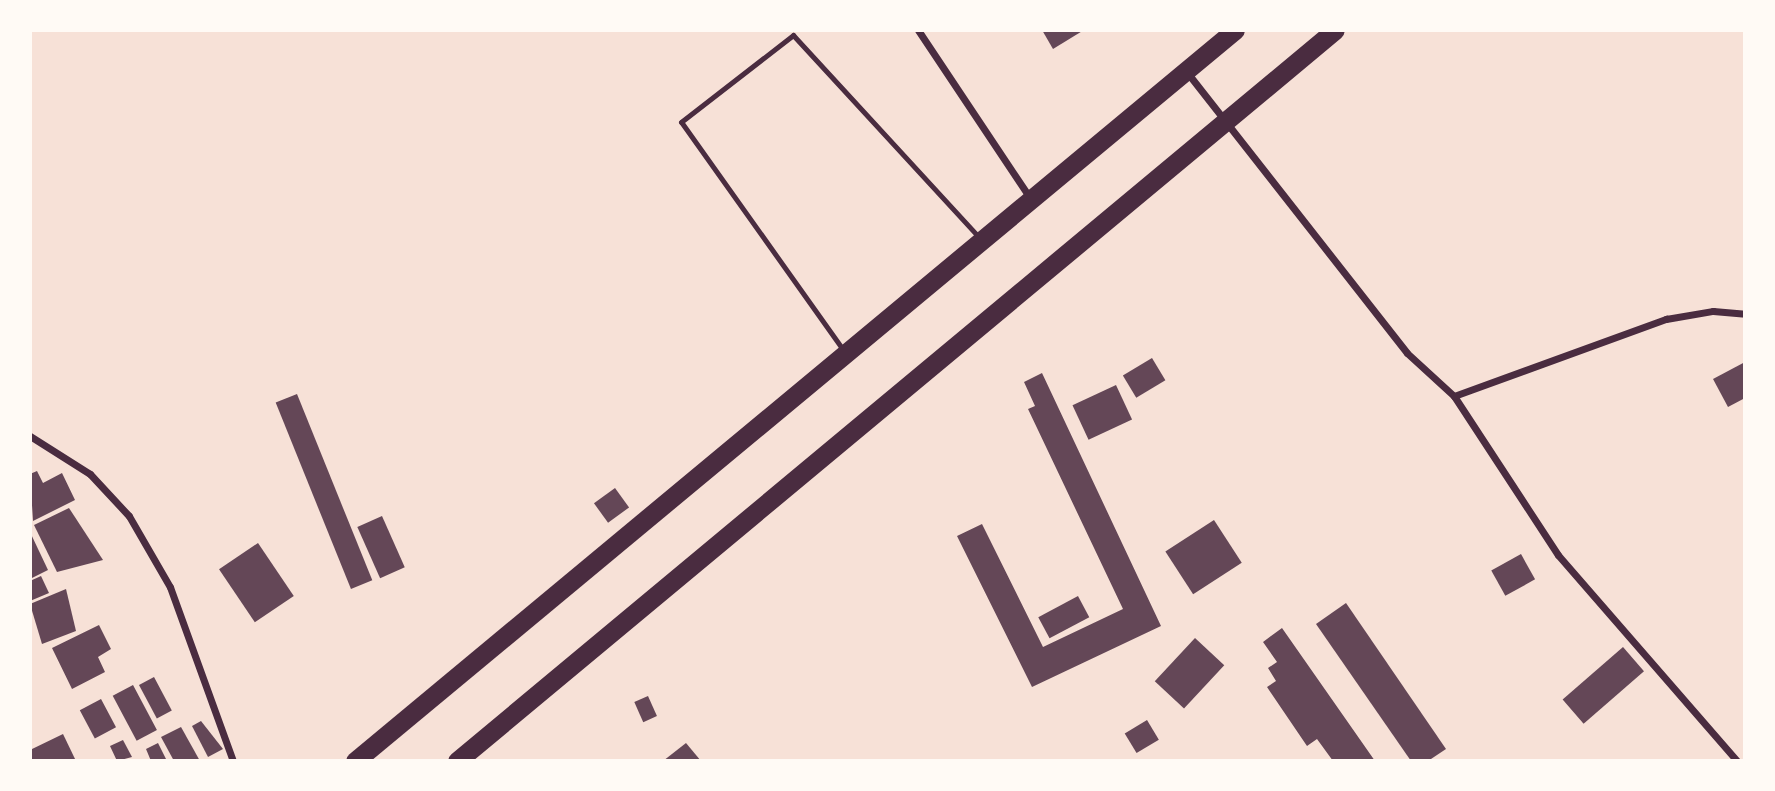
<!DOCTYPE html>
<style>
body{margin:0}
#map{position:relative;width:1775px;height:791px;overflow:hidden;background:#f7e1d7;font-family:"Nunito Sans",sans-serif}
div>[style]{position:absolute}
.building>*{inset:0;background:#644757;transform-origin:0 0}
.service>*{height:5px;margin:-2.5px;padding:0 2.5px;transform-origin:2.5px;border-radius:2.5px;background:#4a2c40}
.minor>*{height:7px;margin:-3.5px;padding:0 3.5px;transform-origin:3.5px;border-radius:3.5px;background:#4a2c40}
.trunk>*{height:19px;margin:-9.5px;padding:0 9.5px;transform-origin:9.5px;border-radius:9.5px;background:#4a2c40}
span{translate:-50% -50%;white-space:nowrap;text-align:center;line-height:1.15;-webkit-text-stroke:6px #fffaf5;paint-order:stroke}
.frame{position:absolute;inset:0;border:32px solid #fffaf5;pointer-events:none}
</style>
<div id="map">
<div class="building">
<div style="clip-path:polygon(1042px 30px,1084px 30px,1053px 49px)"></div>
<div style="left:1152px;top:358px;width:26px;height:34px;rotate:59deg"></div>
<div style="clip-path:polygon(1745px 362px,1745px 398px,1728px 407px,1713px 379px)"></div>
<div style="clip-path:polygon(1042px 373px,1161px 626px,1032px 687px,957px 536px,982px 524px,1043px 647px,1123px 609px,1028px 409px,1035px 406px,1024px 382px)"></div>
<div style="left:1116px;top:385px;width:38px;height:48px;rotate:65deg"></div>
<div style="left:297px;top:394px;width:201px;height:23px;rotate:68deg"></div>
<div style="clip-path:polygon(37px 471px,43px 483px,62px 473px,75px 500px,33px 521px,30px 474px)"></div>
<div style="left:615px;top:488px;width:24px;height:26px;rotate:54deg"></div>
<div style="clip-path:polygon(69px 508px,103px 560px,57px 572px,34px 525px)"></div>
<div style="left:382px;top:516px;width:56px;height:27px;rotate:66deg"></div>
<div style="left:1214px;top:520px;width:51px;height:58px;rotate:57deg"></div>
<div style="clip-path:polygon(30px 532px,48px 570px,30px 579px)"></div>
<div style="left:258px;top:543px;width:64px;height:47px;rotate:56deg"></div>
<div style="left:1521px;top:554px;width:29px;height:34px;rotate:61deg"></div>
<div style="clip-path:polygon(41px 576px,49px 593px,30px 601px,30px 581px)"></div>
<div style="clip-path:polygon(66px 589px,76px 631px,42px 644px,30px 604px)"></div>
<div style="left:1078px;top:596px;width:24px;height:45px;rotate:62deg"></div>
<div style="clip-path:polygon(1346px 603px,1446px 749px,1428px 761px,1411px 761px,1316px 624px)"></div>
<div style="clip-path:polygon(99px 625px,111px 649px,98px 657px,105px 672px,72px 689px,52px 648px)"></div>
<div style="clip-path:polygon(1282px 628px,1375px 761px,1333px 761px,1317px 739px,1307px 746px,1267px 687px,1276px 681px,1268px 668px,1277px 662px,1263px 642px)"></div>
<div style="left:1195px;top:638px;width:40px;height:59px;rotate:43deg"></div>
<div style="left:1623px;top:647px;width:32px;height:80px;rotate:49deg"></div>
<div style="left:154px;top:677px;width:38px;height:17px;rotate:62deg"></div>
<div style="left:133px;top:685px;width:51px;height:23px;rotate:62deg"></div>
<div style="left:648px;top:696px;width:22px;height:15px;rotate:66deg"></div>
<div style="left:101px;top:699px;width:32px;height:24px;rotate:62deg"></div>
<div style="left:1147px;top:720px;width:23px;height:26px;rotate:59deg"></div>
<div style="clip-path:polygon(201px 721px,223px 749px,208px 757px,192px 726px)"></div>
<div style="clip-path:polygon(181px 727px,200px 761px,174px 761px,161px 737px)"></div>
<div style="clip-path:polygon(63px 734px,76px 761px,30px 761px,30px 750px)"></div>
<div style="clip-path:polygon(123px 740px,132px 757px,117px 761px,110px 746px)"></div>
<div style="clip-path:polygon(158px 743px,167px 761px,151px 761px,146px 749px)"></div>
<div style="clip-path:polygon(686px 743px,701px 761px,663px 761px)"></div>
</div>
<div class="service">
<div style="left:844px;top:351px;width:281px;rotate:-125.4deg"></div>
<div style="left:681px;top:122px;width:142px;rotate:-37.8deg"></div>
<div style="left:793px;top:35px;width:275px;rotate:47.4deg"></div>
</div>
<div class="minor">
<div style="left:918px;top:30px;width:202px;rotate:56.3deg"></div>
<div style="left:1186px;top:71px;width:358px;rotate:51.9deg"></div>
<div style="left:1407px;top:353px;width:64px;rotate:42.5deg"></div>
<div style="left:1454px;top:396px;width:190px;rotate:56.8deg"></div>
<div style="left:1558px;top:555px;width:273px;rotate:49deg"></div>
<div style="left:1454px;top:396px;width:226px;rotate:-20deg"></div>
<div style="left:1666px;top:319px;width:48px;rotate:-9.7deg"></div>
<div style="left:1713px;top:311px;width:32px;rotate:5deg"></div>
<div style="left:30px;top:436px;width:71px;rotate:32.3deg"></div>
<div style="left:90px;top:474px;width:57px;rotate:47.1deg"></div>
<div style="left:129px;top:516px;width:82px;rotate:60deg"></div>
<div style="left:170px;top:587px;width:185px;rotate:70.1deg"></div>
</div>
<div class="trunk">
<div style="left:355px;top:761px;width:1144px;rotate:-39.72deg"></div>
<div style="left:457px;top:761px;width:1142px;rotate:-39.78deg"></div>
</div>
<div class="frame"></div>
</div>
